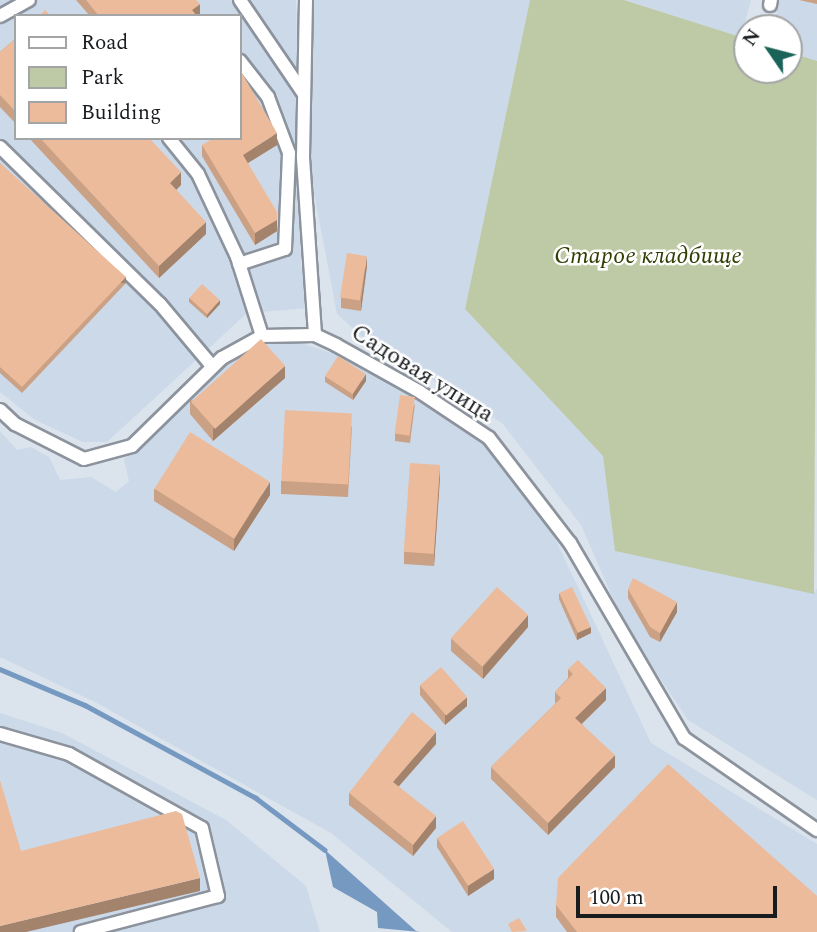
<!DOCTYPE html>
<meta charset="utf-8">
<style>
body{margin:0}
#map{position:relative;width:817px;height:932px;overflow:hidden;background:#dbe3ed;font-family:Spectral,serif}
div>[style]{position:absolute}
.built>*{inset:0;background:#ccd9e9}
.green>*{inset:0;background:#becaa6}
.water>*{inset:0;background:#7599c0}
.stream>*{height:4.5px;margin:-2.25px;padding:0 2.25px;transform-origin:2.25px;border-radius:2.25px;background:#7599c0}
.roads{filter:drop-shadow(2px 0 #8c939d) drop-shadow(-2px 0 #8c939d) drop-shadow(0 2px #8c939d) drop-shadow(0 -2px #8c939d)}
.minor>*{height:12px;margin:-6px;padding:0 6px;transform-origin:6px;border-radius:6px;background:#fff}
.wall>*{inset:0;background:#caa185}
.shaded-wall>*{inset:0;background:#a4836c;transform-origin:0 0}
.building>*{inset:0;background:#ebbb9b;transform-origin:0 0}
span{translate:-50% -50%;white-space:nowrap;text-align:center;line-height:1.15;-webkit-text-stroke:5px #fff;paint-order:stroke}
.park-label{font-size:24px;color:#303e02;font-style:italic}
.street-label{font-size:24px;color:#191c1f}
.legend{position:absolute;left:14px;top:14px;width:228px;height:126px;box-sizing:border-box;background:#fff;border:2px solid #a3a4a5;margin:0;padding:9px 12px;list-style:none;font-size:21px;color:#191c1f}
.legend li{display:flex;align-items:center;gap:14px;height:35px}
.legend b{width:35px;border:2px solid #a3a4a5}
.north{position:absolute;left:733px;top:14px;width:70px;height:70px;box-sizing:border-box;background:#fff;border:2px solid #a3a4a5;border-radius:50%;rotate:305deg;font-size:19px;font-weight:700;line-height:28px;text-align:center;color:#191c1f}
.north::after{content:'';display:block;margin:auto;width:24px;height:32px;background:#196359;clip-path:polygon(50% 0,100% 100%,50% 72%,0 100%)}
.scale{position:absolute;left:576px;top:886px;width:201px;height:32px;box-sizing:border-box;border:4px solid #191c1f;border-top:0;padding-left:9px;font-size:21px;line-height:24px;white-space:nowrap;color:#191c1f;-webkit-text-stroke:5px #fff;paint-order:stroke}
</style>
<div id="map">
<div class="built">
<div style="clip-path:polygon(evenodd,0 0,296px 0,301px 266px,309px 308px,247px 313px,107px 442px,83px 442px,35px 420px,0 392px,0 0,16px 16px,240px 16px,240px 138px,16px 138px,16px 16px)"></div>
<div style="clip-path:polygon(314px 0,530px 0,465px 309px,603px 456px,615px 551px,814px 593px,817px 588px,817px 800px,688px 720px,625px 626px,581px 525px,502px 423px,360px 335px,337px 314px,307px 156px)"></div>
<div style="clip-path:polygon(624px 0,751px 0,741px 37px)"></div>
<div style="clip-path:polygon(780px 0,817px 0,817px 61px,789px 52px,789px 28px,773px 28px)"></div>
<div style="clip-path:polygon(273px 334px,335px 354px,406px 391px,494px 452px,552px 532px,651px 743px,817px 844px,817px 932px,452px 932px,331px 833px,95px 702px,0 657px,0 431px,17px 450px,31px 447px,49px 457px,60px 480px,91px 477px,116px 492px,129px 481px,124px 459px,239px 342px)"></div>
<div style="clip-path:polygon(0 713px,62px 733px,226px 820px,306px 886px,320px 932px,0 932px)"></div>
</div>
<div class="green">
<div style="clip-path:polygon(530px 0,624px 0,747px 39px,747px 70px,789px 70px,789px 52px,817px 61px,814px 594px,615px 551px,603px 456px,465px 309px)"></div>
</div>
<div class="water">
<div style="clip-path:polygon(325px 850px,416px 931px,420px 932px,378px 928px,377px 912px,333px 887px)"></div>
</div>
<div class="stream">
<div style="left:0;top:669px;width:92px;rotate:23deg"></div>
<div style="left:85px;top:705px;width:195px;rotate:28.5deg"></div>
<div style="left:256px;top:798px;width:86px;rotate:37deg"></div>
</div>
<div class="roads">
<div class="minor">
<div style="left:240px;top:0;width:114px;rotate:55.8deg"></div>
<div style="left:306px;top:0;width:158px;rotate:91.1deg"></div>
<div style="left:303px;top:158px;width:177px;rotate:86.1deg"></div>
<div style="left:770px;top:5px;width:5px;rotate:-79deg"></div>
<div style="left:0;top:16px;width:33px;rotate:-29deg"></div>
<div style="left:169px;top:138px;width:46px;rotate:51.1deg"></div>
<div style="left:198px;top:174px;width:92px;rotate:64.8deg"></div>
<div style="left:237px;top:257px;width:83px;rotate:72.4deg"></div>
<div style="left:0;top:147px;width:224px;rotate:44.5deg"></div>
<div style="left:160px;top:304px;width:81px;rotate:50deg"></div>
<div style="left:239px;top:264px;width:48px;rotate:-18.1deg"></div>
<div style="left:285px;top:249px;width:96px;rotate:-87.6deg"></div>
<div style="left:289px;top:153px;width:60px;rotate:-110.6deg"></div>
<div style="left:268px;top:97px;width:46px;rotate:-127.9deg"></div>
<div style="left:0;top:410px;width:21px;rotate:43deg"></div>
<div style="left:15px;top:424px;width:77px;rotate:26.9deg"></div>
<div style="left:84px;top:459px;width:50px;rotate:-15.2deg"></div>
<div style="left:132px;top:446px;width:126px;rotate:-44.4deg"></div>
<div style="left:222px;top:358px;width:46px;rotate:-28.8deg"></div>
<div style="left:262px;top:336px;width:53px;rotate:-1.1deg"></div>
<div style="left:315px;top:335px;width:23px;rotate:25deg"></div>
<div style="left:336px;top:345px;width:96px;rotate:29.2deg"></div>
<div style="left:420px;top:392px;width:83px;rotate:33.7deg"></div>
<div style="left:489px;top:438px;width:133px;rotate:52.4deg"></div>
<div style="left:570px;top:543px;width:226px;rotate:59.7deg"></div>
<div style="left:684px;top:738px;width:162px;rotate:34.7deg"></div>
<div style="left:0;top:734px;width:72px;rotate:16.2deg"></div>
<div style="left:69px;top:754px;width:152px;rotate:29.1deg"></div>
<div style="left:202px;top:828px;width:70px;rotate:76.8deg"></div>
<div style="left:218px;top:896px;width:142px;rotate:165.3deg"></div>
</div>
</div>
<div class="wall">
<div style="clip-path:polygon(76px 0,196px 0,200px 15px,90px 16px)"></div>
<div style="clip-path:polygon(799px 0,817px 0,817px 4px)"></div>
<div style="clip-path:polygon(16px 38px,16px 124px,0 107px,0 52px)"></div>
<div style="clip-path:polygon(29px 138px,149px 138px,181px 185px,176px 190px,206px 234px,159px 278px)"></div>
<div style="clip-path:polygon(202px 145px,277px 145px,248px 163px,277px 231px,255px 245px,202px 156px)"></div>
<div style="clip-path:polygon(0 163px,126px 283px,22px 393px,0 373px)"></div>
<div style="clip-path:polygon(367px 266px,361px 311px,341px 308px,341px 298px)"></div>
<div style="clip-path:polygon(189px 298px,220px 304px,207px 318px,189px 302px)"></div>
<div style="clip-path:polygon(325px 376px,366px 381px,353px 400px,325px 382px)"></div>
<div style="clip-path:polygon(285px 378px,213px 441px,190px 414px,190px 401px)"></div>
<div style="clip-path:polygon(415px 404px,410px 443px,395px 441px,395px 434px)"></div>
<div style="clip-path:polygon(352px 426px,348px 497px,281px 494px,281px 481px)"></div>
<div style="clip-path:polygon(440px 477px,434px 566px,404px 564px,404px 552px)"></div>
<div style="clip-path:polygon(154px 489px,270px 495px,234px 551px,154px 501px)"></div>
<div style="clip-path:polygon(628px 589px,677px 612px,660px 642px,650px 637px,628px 598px)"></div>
<div style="clip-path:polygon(559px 593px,591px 633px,577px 640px,559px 599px)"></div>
<div style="clip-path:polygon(528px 627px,483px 679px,451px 651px,451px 639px)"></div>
<div style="clip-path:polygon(568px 669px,606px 700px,582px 724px,615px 767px,548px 835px,491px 779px,491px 767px,555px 704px,555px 692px,568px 678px)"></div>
<div style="clip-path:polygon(420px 685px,467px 706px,445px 725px,420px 695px)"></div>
<div style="clip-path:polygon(436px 744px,398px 786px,436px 828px,413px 856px,349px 805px,349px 793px)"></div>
<div style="clip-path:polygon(437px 838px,494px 879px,468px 896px,437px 847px)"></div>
<div style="clip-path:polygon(556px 905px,817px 932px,567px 932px,556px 917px)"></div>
</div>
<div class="shaded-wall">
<div style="clip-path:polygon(200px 4px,200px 15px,192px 16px,192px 10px)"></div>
<div style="clip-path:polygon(277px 133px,277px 145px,243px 166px,243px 155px)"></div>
<div style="clip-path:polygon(181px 172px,181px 185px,170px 196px,170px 183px)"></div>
<div style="clip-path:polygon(277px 212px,277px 231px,255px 245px,255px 233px)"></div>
<div style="clip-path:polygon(206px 222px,206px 234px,159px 278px,159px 266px)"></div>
<div style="clip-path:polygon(367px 256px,367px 266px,361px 311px,361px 301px)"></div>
<div style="left:126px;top:277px;width:6px;height:151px;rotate:90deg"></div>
<div style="clip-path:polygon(220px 300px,220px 304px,207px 318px,207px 315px)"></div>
<div style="clip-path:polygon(285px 366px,285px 378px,213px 441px,213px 429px)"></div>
<div style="clip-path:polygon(366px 374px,366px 381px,353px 400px,353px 394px)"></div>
<div style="clip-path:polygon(440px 465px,440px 477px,434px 566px,434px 554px)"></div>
<div style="clip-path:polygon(270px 482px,270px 495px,234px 551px,234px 539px)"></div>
<div style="clip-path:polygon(677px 602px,677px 612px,660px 642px,660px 633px)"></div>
<div style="clip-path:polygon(528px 615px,528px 627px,483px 679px,483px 667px)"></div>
<div style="clip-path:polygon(591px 627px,591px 633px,577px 640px,577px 633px)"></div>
<div style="clip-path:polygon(606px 688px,606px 700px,575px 730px,575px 718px)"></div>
<div style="clip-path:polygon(467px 697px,467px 706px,445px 725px,445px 715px)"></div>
<div style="clip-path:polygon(436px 732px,436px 744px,393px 793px,393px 782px)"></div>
<div style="clip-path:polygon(615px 755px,615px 767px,548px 835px,548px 823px)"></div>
<div style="clip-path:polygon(436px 816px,436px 828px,413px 856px,413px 845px)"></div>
<div style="clip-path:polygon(494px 869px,494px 879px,468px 896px,468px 886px)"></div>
<div style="clip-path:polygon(200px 878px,200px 891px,26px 932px,0 932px,0 926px)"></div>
</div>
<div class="building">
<div style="clip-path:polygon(86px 0,196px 0,200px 4px,192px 10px,197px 16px,99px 16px)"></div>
<div style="clip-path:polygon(45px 10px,51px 16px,39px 16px)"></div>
<div style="clip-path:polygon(16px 38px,16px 112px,0 95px,0 52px)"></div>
<div style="clip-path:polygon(240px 70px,277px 133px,243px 155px,277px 212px,277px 220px,255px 233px,202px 145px,214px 138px,240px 138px)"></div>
<div style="clip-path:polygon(40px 138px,149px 138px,181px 172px,170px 183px,206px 222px,159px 266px)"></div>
<div style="clip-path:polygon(0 163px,126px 277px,22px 387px,0 367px)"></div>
<div style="left:347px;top:253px;width:20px;height:45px;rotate:9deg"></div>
<div style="left:202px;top:284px;width:24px;height:19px;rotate:42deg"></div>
<div style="left:261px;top:339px;width:36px;height:94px;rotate:48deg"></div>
<div style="left:338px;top:356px;width:33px;height:24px;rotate:33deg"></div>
<div style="left:400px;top:395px;width:15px;height:39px;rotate:8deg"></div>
<div style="left:285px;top:410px;width:67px;height:71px;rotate:3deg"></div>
<div style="left:190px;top:432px;width:94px;height:67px;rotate:32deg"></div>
<div style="left:410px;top:463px;width:30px;height:89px;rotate:4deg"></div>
<div style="clip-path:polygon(633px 578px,677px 602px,660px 633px,650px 627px,628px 589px)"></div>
<div style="left:497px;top:587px;width:42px;height:69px;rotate:42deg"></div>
<div style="left:572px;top:587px;width:44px;height:14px;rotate:65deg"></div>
<div style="clip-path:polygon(578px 660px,606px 688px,575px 718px,615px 755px,548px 823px,491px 767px,561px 698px,555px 692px,573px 674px,568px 669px)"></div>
<div style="left:441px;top:667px;width:40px;height:28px;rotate:49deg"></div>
<div style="clip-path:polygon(412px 712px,436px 732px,393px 782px,436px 816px,413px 845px,349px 793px)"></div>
<div style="clip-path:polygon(668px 764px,817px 896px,817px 932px,577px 932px,556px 905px,558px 878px)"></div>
<div style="clip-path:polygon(0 780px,21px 851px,176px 811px,182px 814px,200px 878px,0 926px)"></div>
<div style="left:463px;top:821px;width:57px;height:31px;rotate:57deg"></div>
<div style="clip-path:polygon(519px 918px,527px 931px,512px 932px,508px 924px)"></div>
</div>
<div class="park-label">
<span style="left:648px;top:257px">Старое кладбище</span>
</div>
<div class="street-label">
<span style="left:422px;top:374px;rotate:32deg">Садовая улица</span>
</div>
<ul class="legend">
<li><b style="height:9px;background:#fff"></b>Road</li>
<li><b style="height:19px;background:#becaa6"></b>Park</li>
<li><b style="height:19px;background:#ebbb9b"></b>Building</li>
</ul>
<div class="north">N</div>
<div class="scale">100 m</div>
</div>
